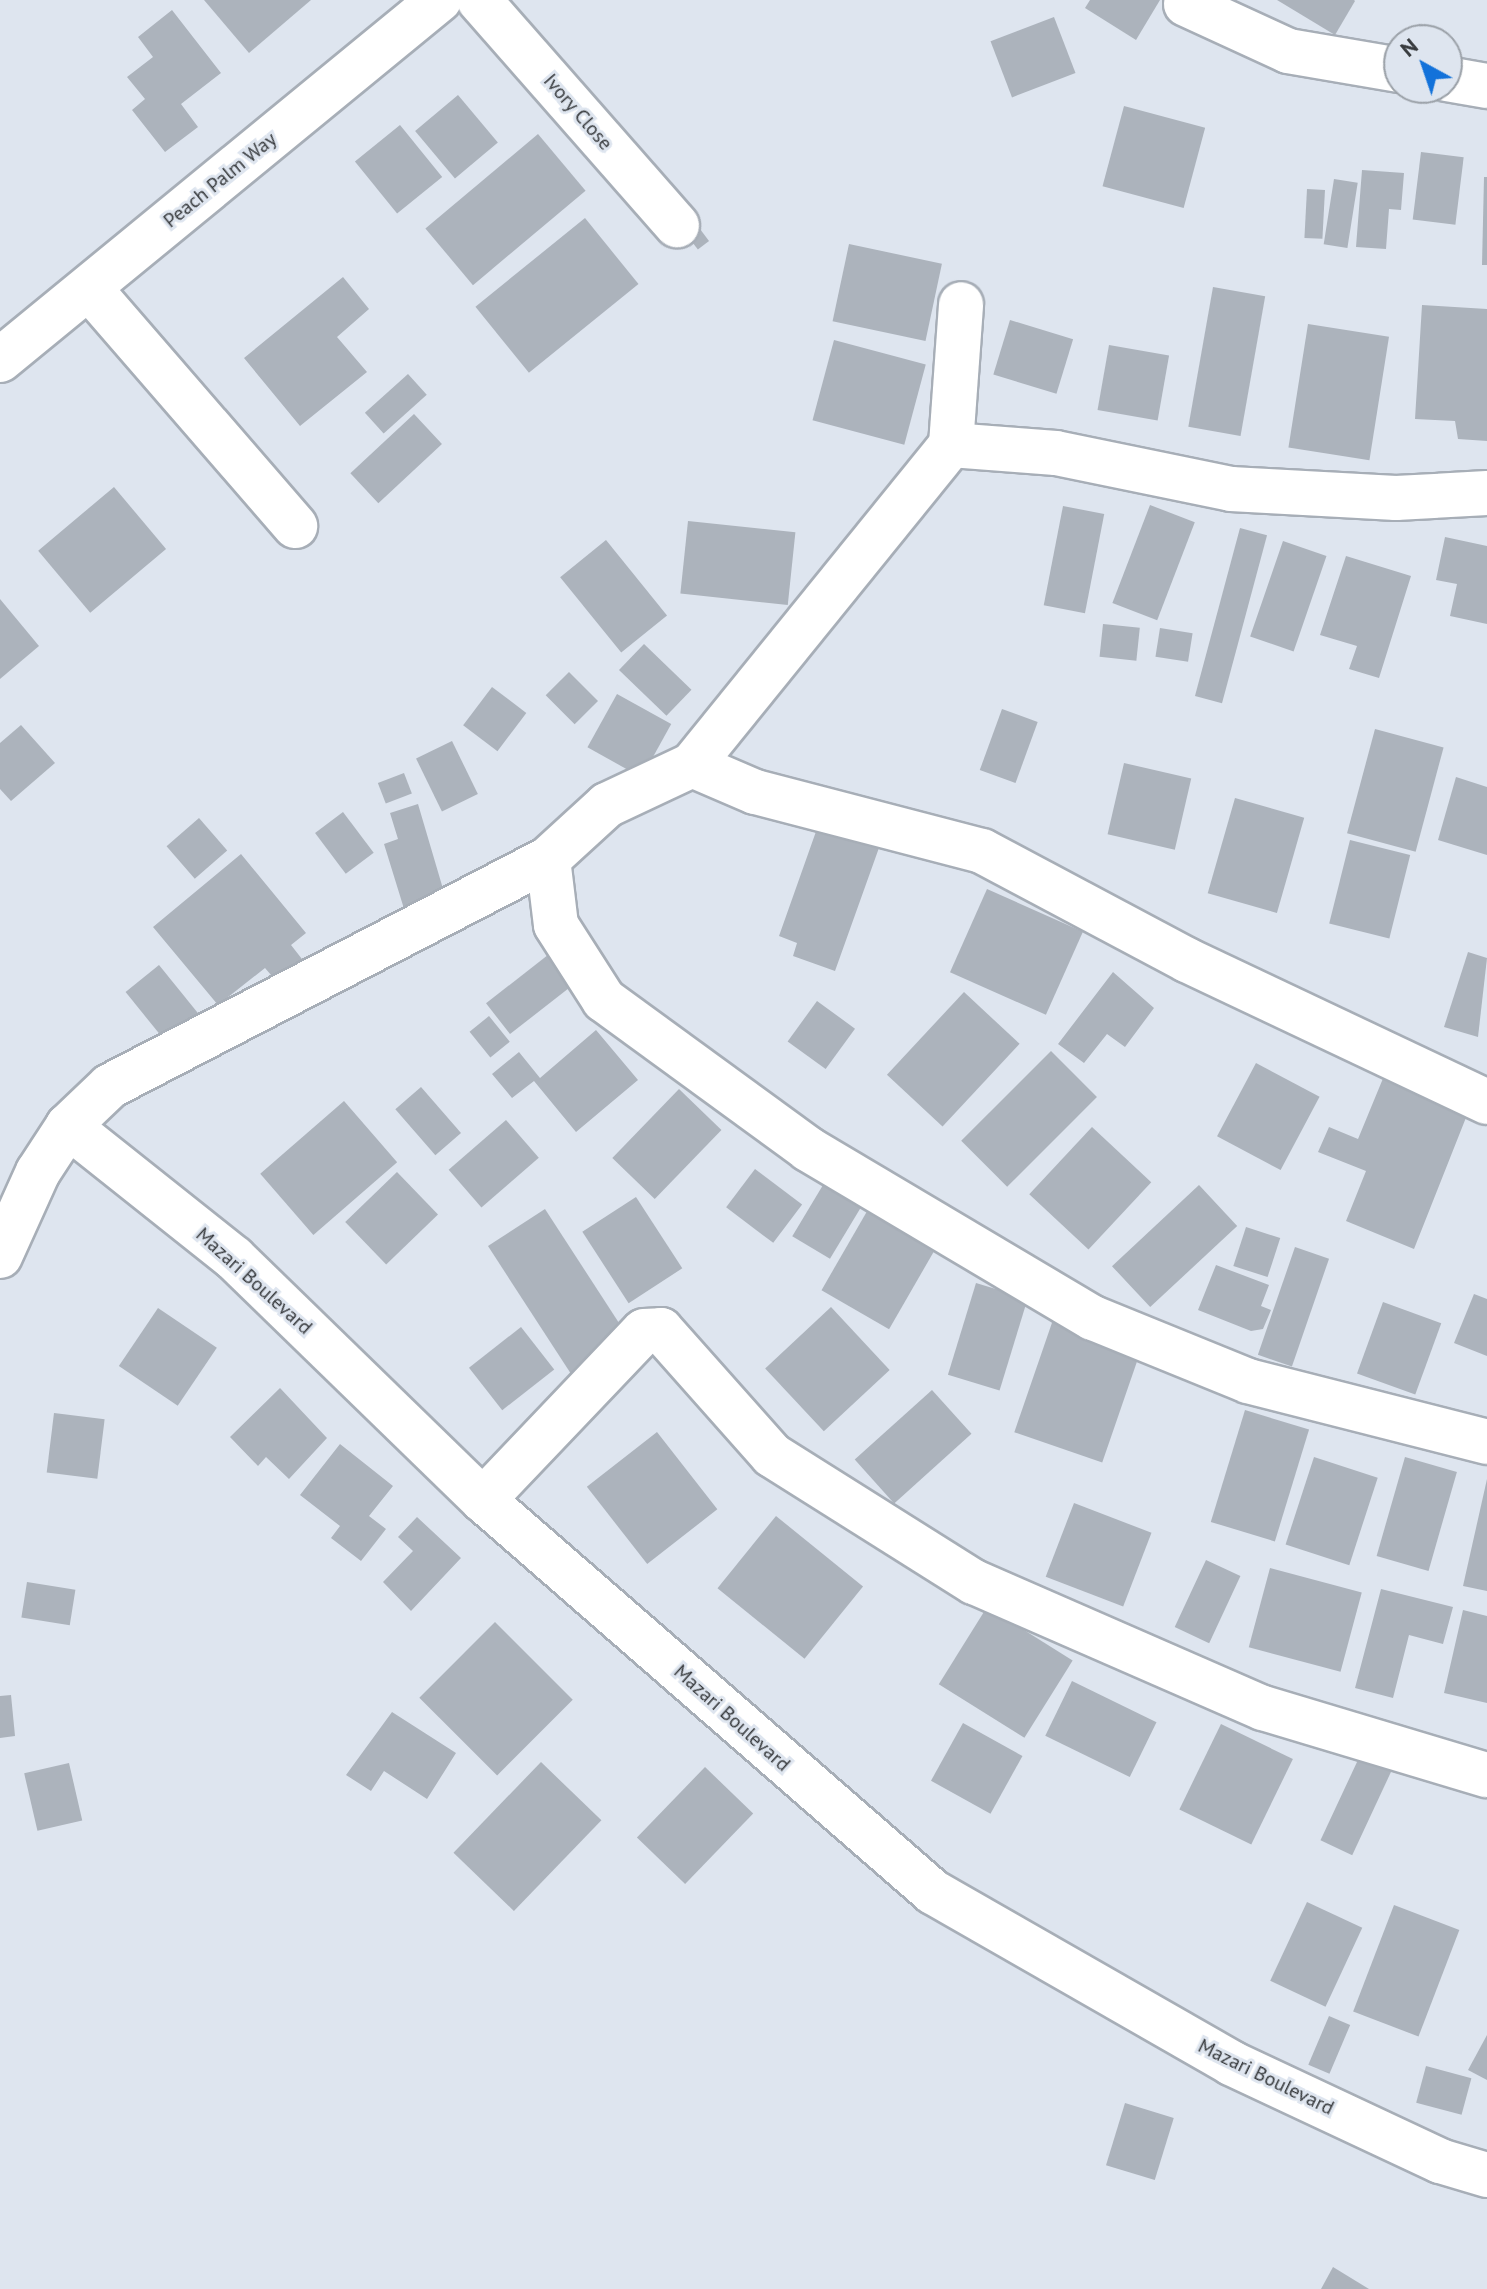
<!DOCTYPE html>
<style>
body{margin:0}
#map{position:relative;width:1487px;height:2289px;overflow:hidden;background:#dee5ef;font-family:"PT Sans",sans-serif}
div>[style]{position:absolute}
.building>*{inset:0;background:#acb3bc;transform-origin:0 0}
.roads{filter:drop-shadow(2px 0 #a7aeb7) drop-shadow(-2px 0 #a7aeb7) drop-shadow(0 2px #a7aeb7) drop-shadow(0 -2px #a7aeb7)}
.minor>*{height:44px;margin:-22px;padding:0 22px;transform-origin:22px;border-radius:22px;background:#fff}
span{translate:-50% -50%;white-space:nowrap;text-align:center;line-height:1.15;-webkit-text-stroke:6px #dee5ef;paint-order:stroke}
.street-label{font-size:20px;color:#373a3d}
.north{position:absolute;left:1383px;top:24px;width:80px;height:80px;box-sizing:border-box;background:#dee5ef;border:2px solid #9ba1a8;border-radius:50%;rotate:320deg;font-size:22px;font-weight:700;line-height:32px;text-align:center;color:#373a3d}
.north::after{content:'';display:block;margin:auto;width:28px;height:36px;background:#1372da;clip-path:polygon(50% 0,100% 100%,50% 72%,0 100%)}
</style>
<div id="map">
<div class="building">
<div style="clip-path:polygon(204px 0,311px 0,249px 53px)"></div>
<div style="clip-path:polygon(1090px 0,1160px 0,1136px 40px,1085px 8px)"></div>
<div style="clip-path:polygon(1277px 0,1354px 0,1355px 1px,1335px 35px)"></div>
<div style="clip-path:polygon(172px 10px,221px 73px,181px 104px,198px 127px,165px 152px,132px 110px,145px 99px,127px 77px,153px 57px,138px 37px)"></div>
<div style="left:1054px;top:17px;width:60px;height:68px;rotate:69deg"></div>
<div style="left:458px;top:95px;width:62px;height:56px;rotate:50deg"></div>
<div style="left:1124px;top:106px;width:84px;height:83px;rotate:15deg"></div>
<div style="left:400px;top:125px;width:67px;height:58px;rotate:51deg"></div>
<div style="left:538px;top:134px;width:74px;height:147px;rotate:50deg"></div>
<div style="left:1421px;top:152px;width:43px;height:68px;rotate:7deg"></div>
<div style="clip-path:polygon(1362px 170px,1404px 173px,1401px 210px,1389px 209px,1386px 249px,1356px 247px)"></div>
<div style="clip-path:polygon(1484px 177px,1487px 177px,1487px 265px,1482px 265px)"></div>
<div style="left:1334px;top:179px;width:24px;height:66px;rotate:9deg"></div>
<div style="left:1307px;top:189px;width:18px;height:49px;rotate:3deg"></div>
<div style="left:585px;top:218px;width:85px;height:141px;rotate:51deg"></div>
<div style="left:697px;top:225px;width:20px;height:14px;rotate:53deg"></div>
<div style="left:849px;top:244px;width:95px;height:79px;rotate:12deg"></div>
<div style="clip-path:polygon(343px 277px,369px 309px,337px 337px,367px 372px,300px 426px,244px 358px)"></div>
<div style="left:1213px;top:287px;width:53px;height:142px;rotate:10deg"></div>
<div style="clip-path:polygon(1422px 305px,1487px 309px,1487px 441px,1458px 439px,1455px 421px,1415px 419px)"></div>
<div style="left:1010px;top:320px;width:66px;height:57px;rotate:17deg"></div>
<div style="left:1308px;top:324px;width:82px;height:125px;rotate:9deg"></div>
<div style="left:834px;top:340px;width:95px;height:83px;rotate:15deg"></div>
<div style="left:1109px;top:345px;width:61px;height:66px;rotate:10deg"></div>
<div style="left:408px;top:374px;width:28px;height:58px;rotate:48deg"></div>
<div style="left:414px;top:414px;width:41px;height:87px;rotate:47deg"></div>
<div style="left:114px;top:487px;width:81px;height:99px;rotate:50deg"></div>
<div style="left:1150px;top:505px;width:48px;height:105px;rotate:21deg"></div>
<div style="left:1063px;top:506px;width:42px;height:101px;rotate:11deg"></div>
<div style="left:688px;top:521px;width:108px;height:73px;rotate:6deg"></div>
<div style="left:1240px;top:528px;width:28px;height:174px;rotate:15deg"></div>
<div style="clip-path:polygon(1445px 537px,1487px 546px,1487px 624px,1450px 616px,1457px 584px,1436px 580px)"></div>
<div style="left:606px;top:540px;width:97px;height:59px;rotate:51deg"></div>
<div style="left:1283px;top:541px;width:46px;height:101px;rotate:19deg"></div>
<div style="clip-path:polygon(1346px 556px,1411px 576px,1379px 678px,1349px 669px,1357px 646px,1320px 635px)"></div>
<div style="clip-path:polygon(0 599px,39px 646px,0 679px)"></div>
<div style="left:1103px;top:624px;width:37px;height:33px;rotate:6deg"></div>
<div style="left:1160px;top:628px;width:33px;height:29px;rotate:9deg"></div>
<div style="left:644px;top:644px;width:66px;height:36px;rotate:44deg"></div>
<div style="left:569px;top:672px;width:41px;height:33px;rotate:45deg"></div>
<div style="left:492px;top:687px;width:43px;height:48px;rotate:37deg"></div>
<div style="left:617px;top:694px;width:62px;height:61px;rotate:29deg"></div>
<div style="left:1002px;top:709px;width:38px;height:65px;rotate:20deg"></div>
<div style="clip-path:polygon(21px 725px,55px 763px,11px 801px,0 789px,0 743px)"></div>
<div style="left:1375px;top:729px;width:71px;height:108px;rotate:15deg"></div>
<div style="left:452px;top:741px;width:59px;height:40px;rotate:64deg"></div>
<div style="left:1124px;top:763px;width:69px;height:73px;rotate:13deg"></div>
<div style="left:404px;top:773px;width:22px;height:28px;rotate:69deg"></div>
<div style="clip-path:polygon(1456px 777px,1487px 787px,1487px 855px,1438px 840px)"></div>
<div style="left:1235px;top:798px;width:72px;height:99px;rotate:16deg"></div>
<div style="clip-path:polygon(418px 804px,446px 899px,405px 912px,384px 844px,398px 839px,390px 813px)"></div>
<div style="left:343px;top:812px;width:51px;height:35px;rotate:53deg"></div>
<div style="left:199px;top:818px;width:43px;height:43px;rotate:49deg"></div>
<div style="clip-path:polygon(819px 823px,880px 845px,835px 971px,793px 956px,797px 943px,779px 936px)"></div>
<div style="left:1350px;top:840px;width:62px;height:86px;rotate:14deg"></div>
<div style="clip-path:polygon(241px 854px,306px 933px,291px 945px,309px 968px,283px 989px,265px 968px,218px 1005px,153px 927px)"></div>
<div style="left:987px;top:889px;width:105px;height:91px;rotate:24deg"></div>
<div style="left:553px;top:951px;width:39px;height:85px;rotate:52deg"></div>
<div style="clip-path:polygon(1468px 952px,1487px 958px,1478px 1037px,1444px 1027px)"></div>
<div style="left:159px;top:965px;width:65px;height:43px;rotate:51deg"></div>
<div style="clip-path:polygon(1113px 972px,1154px 1008px,1125px 1047px,1107px 1034px,1084px 1063px,1058px 1044px)"></div>
<div style="left:964px;top:992px;width:76px;height:113px;rotate:43deg"></div>
<div style="left:817px;top:1001px;width:47px;height:50px;rotate:36deg"></div>
<div style="left:489px;top:1016px;width:33px;height:25px;rotate:51deg"></div>
<div style="clip-path:polygon(596px 1030px,638px 1080px,576px 1132px,534px 1081px,512px 1098px,492px 1074px,519px 1052px,540px 1078px)"></div>
<div style="left:1051px;top:1051px;width:65px;height:127px;rotate:45deg"></div>
<div style="left:1256px;top:1063px;width:72px;height:83px;rotate:28deg"></div>
<div style="clip-path:polygon(1384px 1076px,1469px 1110px,1414px 1249px,1346px 1221px,1366px 1171px,1318px 1152px,1329px 1127px,1358px 1139px)"></div>
<div style="left:421px;top:1087px;width:61px;height:34px;rotate:49deg"></div>
<div style="left:679px;top:1089px;width:59px;height:96px;rotate:44deg"></div>
<div style="left:344px;top:1101px;width:81px;height:111px;rotate:49deg"></div>
<div style="left:506px;top:1120px;width:50px;height:76px;rotate:49deg"></div>
<div style="left:1092px;top:1127px;width:81px;height:92px;rotate:43deg"></div>
<div style="left:835px;top:1165px;width:44px;height:83px;rotate:31deg"></div>
<div style="left:755px;top:1169px;width:59px;height:48px;rotate:37deg"></div>
<div style="left:397px;top:1172px;width:59px;height:72px;rotate:46deg"></div>
<div style="left:1199px;top:1185px;width:56px;height:119px;rotate:47deg"></div>
<div style="left:877px;top:1194px;width:78px;height:111px;rotate:30deg"></div>
<div style="left:636px;top:1197px;width:85px;height:64px;rotate:57deg"></div>
<div style="left:545px;top:1209px;width:152px;height:68px;rotate:57deg"></div>
<div style="left:1246px;top:1227px;width:36px;height:41px;rotate:18deg"></div>
<div style="left:1295px;top:1247px;width:36px;height:114px;rotate:19deg"></div>
<div style="clip-path:polygon(1216px 1265px,1269px 1285px,1261px 1306px,1271px 1310px,1263px 1329px,1251px 1331px,1198px 1310px)"></div>
<div style="left:976px;top:1283px;width:54px;height:96px;rotate:17deg"></div>
<div style="clip-path:polygon(1474px 1294px,1487px 1299px,1487px 1356px,1454px 1343px)"></div>
<div style="left:1383px;top:1302px;width:62px;height:76px;rotate:20deg"></div>
<div style="left:831px;top:1307px;width:86px;height:90px;rotate:47deg"></div>
<div style="left:158px;top:1308px;width:71px;height:70px;rotate:34deg"></div>
<div style="left:1055px;top:1314px;width:93px;height:125px;rotate:19deg"></div>
<div style="left:521px;top:1327px;width:54px;height:66px;rotate:52deg"></div>
<div style="clip-path:polygon(280px 1388px,327px 1438px,289px 1479px,266px 1457px,258px 1466px,230px 1437px)"></div>
<div style="left:932px;top:1390px;width:59px;height:104px;rotate:48deg"></div>
<div style="left:1245px;top:1410px;width:67px;height:117px;rotate:17deg"></div>
<div style="left:54px;top:1413px;width:51px;height:60px;rotate:7deg"></div>
<div style="left:657px;top:1432px;width:98px;height:89px;rotate:52deg"></div>
<div style="clip-path:polygon(340px 1444px,393px 1486px,369px 1516px,386px 1529px,361px 1561px,331px 1538px,340px 1526px,300px 1495px)"></div>
<div style="left:1314px;top:1457px;width:67px;height:92px;rotate:18deg"></div>
<div style="left:1405px;top:1457px;width:54px;height:103px;rotate:16deg"></div>
<div style="clip-path:polygon(1487px 1479px,1487px 1591px,1463px 1586px)"></div>
<div style="left:1074px;top:1503px;width:83px;height:79px;rotate:21deg"></div>
<div style="left:776px;top:1516px;width:112px;height:93px;rotate:39deg"></div>
<div style="clip-path:polygon(417px 1517px,461px 1558px,411px 1611px,383px 1582px,413px 1551px,398px 1537px)"></div>
<div style="left:1206px;top:1560px;width:38px;height:74px;rotate:25deg"></div>
<div style="left:1270px;top:1568px;width:95px;height:82px;rotate:15deg"></div>
<div style="left:27px;top:1582px;width:49px;height:36px;rotate:9deg"></div>
<div style="clip-path:polygon(1381px 1589px,1453px 1607px,1443px 1644px,1409px 1635px,1393px 1698px,1355px 1688px)"></div>
<div style="left:987px;top:1607px;width:101px;height:91px;rotate:32deg"></div>
<div style="clip-path:polygon(1463px 1610px,1487px 1616px,1487px 1703px,1444px 1693px)"></div>
<div style="left:495px;top:1622px;width:110px;height:107px;rotate:45deg"></div>
<div style="left:1072px;top:1681px;width:94px;height:61px;rotate:26deg"></div>
<div style="clip-path:polygon(11px 1695px,15px 1736px,0 1738px,0 1696px)"></div>
<div style="clip-path:polygon(392px 1712px,456px 1753px,427px 1799px,384px 1771px,371px 1791px,346px 1775px)"></div>
<div style="left:963px;top:1723px;width:68px;height:66px;rotate:29deg"></div>
<div style="left:1221px;top:1724px;width:80px;height:95px;rotate:26deg"></div>
<div style="left:1364px;top:1747px;width:35px;height:103px;rotate:25deg"></div>
<div style="left:541px;top:1762px;width:84px;height:126px;rotate:44deg"></div>
<div style="left:69px;top:1763px;width:59px;height:46px;rotate:77deg"></div>
<div style="left:705px;top:1767px;width:67px;height:98px;rotate:44deg"></div>
<div style="left:1307px;top:1902px;width:61px;height:87px;rotate:25deg"></div>
<div style="left:1394px;top:1905px;width:70px;height:114px;rotate:21deg"></div>
<div style="left:1329px;top:2016px;width:23px;height:53px;rotate:23deg"></div>
<div style="clip-path:polygon(1487px 2035px,1487px 2080px,1468px 2070px)"></div>
<div style="left:1426px;top:2066px;width:47px;height:38px;rotate:15deg"></div>
<div style="left:1125px;top:2103px;width:51px;height:65px;rotate:17deg"></div>
<div style="clip-path:polygon(1333px 2267px,1369px 2289px,1321px 2289px)"></div>
</div>
<div class="roads">
<div class="minor">
<div style="left:479px;top:0;width:300px;rotate:48.7deg"></div>
<div style="left:1186px;top:4px;width:112px;rotate:24.7deg"></div>
<div style="left:1288px;top:51px;width:113px;rotate:9.7deg"></div>
<div style="left:1447px;top:79px;width:41px;rotate:9.9deg"></div>
<div style="left:89px;top:288px;width:315px;rotate:49.1deg"></div>
<div style="left:0;top:360px;width:568px;rotate:-39.35deg"></div>
<div style="left:951px;top:445px;width:141px;rotate:-85.9deg"></div>
<div style="left:692px;top:765px;width:412px;rotate:-51deg"></div>
<div style="left:951px;top:445px;width:105px;rotate:4.4deg"></div>
<div style="left:1056px;top:453px;width:179px;rotate:11.6deg"></div>
<div style="left:1231px;top:489px;width:165px;rotate:3.1deg"></div>
<div style="left:1396px;top:498px;width:91px;rotate:-3.1deg"></div>
<div style="left:1487px;top:1102px;width:332px;rotate:-154.7deg"></div>
<div style="left:1187px;top:960px;width:232px;rotate:-152deg"></div>
<div style="left:982px;top:851px;width:235px;rotate:-165.4deg"></div>
<div style="left:755px;top:792px;width:69px;rotate:-156.8deg"></div>
<div style="left:692px;top:765px;width:94px;rotate:154.8deg"></div>
<div style="left:607px;top:805px;width:80px;rotate:137.5deg"></div>
<div style="left:548px;top:859px;width:66px;rotate:83.1deg"></div>
<div style="left:556px;top:925px;width:89px;rotate:57.4deg"></div>
<div style="left:604px;top:1000px;width:253px;rotate:36.1deg"></div>
<div style="left:808px;top:1149px;width:331px;rotate:30.7deg"></div>
<div style="left:1093px;top:1318px;width:167px;rotate:22.1deg"></div>
<div style="left:1248px;top:1381px;width:247px;rotate:14.3deg"></div>
<div style="left:68px;top:1126px;width:212px;rotate:38.5deg"></div>
<div style="left:234px;top:1258px;width:347px;rotate:44.2deg"></div>
<div style="left:483px;top:1500px;width:597px;rotate:41.06deg"></div>
<div style="left:933px;top:1892px;width:344px;rotate:29.8deg"></div>
<div style="left:1231px;top:2063px;width:231px;rotate:25.1deg"></div>
<div style="left:1440px;top:2161px;width:49px;rotate:16.6deg"></div>
<div style="left:0;top:1256px;width:92px;rotate:-65.7deg"></div>
<div style="left:38px;top:1172px;width:55px;rotate:-56.9deg"></div>
<div style="left:68px;top:1126px;width:58px;rotate:-43.6deg"></div>
<div style="left:110px;top:1086px;width:493px;rotate:-27.4deg"></div>
<div style="left:483px;top:1500px;width:233px;rotate:-46.4deg"></div>
<div style="left:644px;top:1331px;width:17px;rotate:-3deg"></div>
<div style="left:661px;top:1330px;width:167px;rotate:48.4deg"></div>
<div style="left:772px;top:1455px;width:239px;rotate:32.2deg"></div>
<div style="left:974px;top:1582px;width:315px;rotate:23.6deg"></div>
<div style="left:1263px;top:1708px;width:234px;rotate:16.7deg"></div>
</div>
</div>
<div class="street-label">
<span style="left:578px;top:112px;rotate:49deg">Ivory Close</span>
<span style="left:220px;top:180px;rotate:-39deg">Peach Palm Way</span>
<span style="left:254px;top:1281px;rotate:42deg">Mazari Boulevard</span>
<span style="left:732px;top:1718px;rotate:42deg">Mazari Boulevard</span>
<span style="left:1266px;top:2077px;rotate:26deg">Mazari Boulevard</span>
</div>
<div class="north">N</div>
</div>
